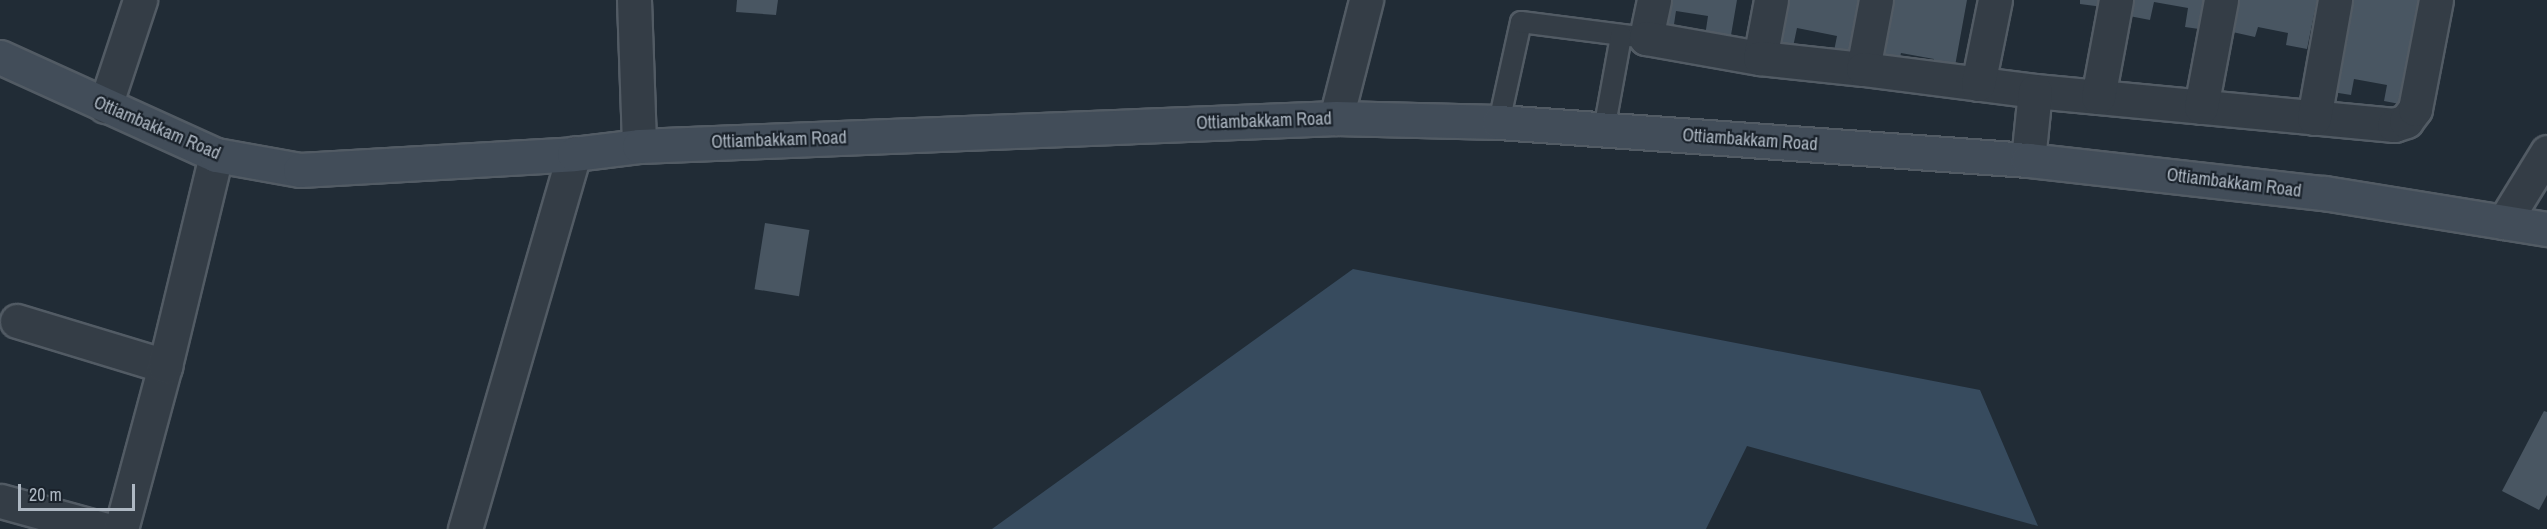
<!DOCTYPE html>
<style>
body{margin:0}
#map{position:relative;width:2547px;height:529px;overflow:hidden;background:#212c36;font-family:"Archivo Narrow",sans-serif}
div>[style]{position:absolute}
.water>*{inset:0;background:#374b5e}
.building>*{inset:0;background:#495662;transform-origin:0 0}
.roads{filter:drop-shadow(2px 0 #525b64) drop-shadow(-2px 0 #525b64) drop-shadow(0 2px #525b64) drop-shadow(0 -2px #525b64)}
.lane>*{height:20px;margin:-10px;padding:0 10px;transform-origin:10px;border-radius:10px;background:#343d46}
.street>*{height:33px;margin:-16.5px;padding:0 16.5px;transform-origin:16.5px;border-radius:16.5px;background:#343d46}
.secondary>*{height:33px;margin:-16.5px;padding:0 16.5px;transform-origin:16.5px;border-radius:16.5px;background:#424d59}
span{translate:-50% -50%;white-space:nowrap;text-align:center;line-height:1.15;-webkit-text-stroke:4.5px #1a222b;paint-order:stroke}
.street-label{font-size:18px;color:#aeb8c3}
.scale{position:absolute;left:18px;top:484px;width:117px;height:27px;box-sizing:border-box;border:3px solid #aeb8c3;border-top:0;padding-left:8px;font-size:18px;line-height:21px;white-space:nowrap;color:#aeb8c3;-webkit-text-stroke:4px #1a222b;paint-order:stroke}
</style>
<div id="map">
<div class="water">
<div style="clip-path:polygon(1353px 269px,1980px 390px,2038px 526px,1747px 446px,1706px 529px,992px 529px)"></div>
</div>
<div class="building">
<div style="clip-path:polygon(737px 0,778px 0,776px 15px,736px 12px)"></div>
<div style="clip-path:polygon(1658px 0,1737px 0,1730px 41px,1705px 36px,1708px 16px,1676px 11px,1673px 31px,1651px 27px)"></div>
<div style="clip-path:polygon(1784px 0,1863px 0,1853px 55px,1834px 51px,1837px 36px,1797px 28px,1793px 47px,1776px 43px)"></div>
<div style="clip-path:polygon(1887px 0,1967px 0,1953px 77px,1931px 73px,1934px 59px,1901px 53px,1898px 67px,1875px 62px)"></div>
<div style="clip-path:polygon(2080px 0,2104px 0,2103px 7px,2080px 4px)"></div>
<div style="clip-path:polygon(2127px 0,2211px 0,2206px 30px,2185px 27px,2188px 8px,2154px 2px,2150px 20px,2124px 15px)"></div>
<div style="clip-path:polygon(2234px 0,2317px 0,2307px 49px,2286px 45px,2288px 33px,2258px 27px,2255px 37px,2228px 31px)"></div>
<div style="clip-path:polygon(2342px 0,2424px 0,2405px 105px,2384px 101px,2387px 85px,2354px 79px,2351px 95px,2326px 91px)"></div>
<div style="left:765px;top:223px;width:45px;height:67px;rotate:9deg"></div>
<div style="clip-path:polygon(2544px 411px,2547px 412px,2547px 495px,2539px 510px,2502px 491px)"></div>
</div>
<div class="roads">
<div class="lane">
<div style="left:1499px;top:122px;width:102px;rotate:-77.6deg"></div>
<div style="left:1521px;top:22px;width:126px;rotate:7.3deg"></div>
<div style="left:1604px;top:130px;width:96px;rotate:-79.7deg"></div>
</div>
<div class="street">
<div style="left:634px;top:0;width:146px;rotate:88deg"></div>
<div style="left:1654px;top:0;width:39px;rotate:102deg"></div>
<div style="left:1646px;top:38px;width:116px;rotate:10deg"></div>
<div style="left:1771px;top:0;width:59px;rotate:100.7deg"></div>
<div style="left:1760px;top:58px;width:104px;rotate:6.1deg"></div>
<div style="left:1876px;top:0;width:70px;rotate:100.7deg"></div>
<div style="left:1863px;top:69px;width:173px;rotate:7.3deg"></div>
<div style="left:2035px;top:91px;width:361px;rotate:5.4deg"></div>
<div style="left:2394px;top:125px;width:13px;rotate:-18deg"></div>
<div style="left:2406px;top:121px;width:15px;rotate:-53deg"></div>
<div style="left:2415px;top:109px;width:111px;rotate:-79.1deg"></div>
<div style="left:1978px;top:84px;width:86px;rotate:-78.6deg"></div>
<div style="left:2098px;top:97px;width:99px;rotate:-79.5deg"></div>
<div style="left:105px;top:106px;width:112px;rotate:-71.7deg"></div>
<div style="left:2201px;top:107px;width:109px;rotate:-79.4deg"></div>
<div style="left:1336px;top:118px;width:122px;rotate:-75.7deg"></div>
<div style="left:2314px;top:118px;width:120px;rotate:-79.9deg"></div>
<div style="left:2028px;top:160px;width:69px;rotate:-84.2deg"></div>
<div style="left:2504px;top:222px;width:82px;rotate:-58.4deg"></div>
<div style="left:17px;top:321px;width:155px;rotate:16.9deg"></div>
<div style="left:1px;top:501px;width:106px;rotate:15.4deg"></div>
<div style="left:121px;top:529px;width:169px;rotate:-74.9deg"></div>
<div style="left:165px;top:366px;width:217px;rotate:-76.4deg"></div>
<div style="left:465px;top:529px;width:391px;rotate:-73.8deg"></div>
</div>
<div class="secondary">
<div style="left:0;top:57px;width:237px;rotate:24.4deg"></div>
<div style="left:216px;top:155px;width:85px;rotate:10.1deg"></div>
<div style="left:300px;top:170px;width:274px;rotate:-3.3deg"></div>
<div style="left:574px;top:154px;width:65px;rotate:-7deg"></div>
<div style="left:639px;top:146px;width:698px;rotate:-2.3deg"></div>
<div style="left:1336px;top:118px;width:163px;rotate:1.4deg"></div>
<div style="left:1499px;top:122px;width:530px;rotate:4.11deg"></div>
<div style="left:2028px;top:160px;width:298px;rotate:6.4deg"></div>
<div style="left:2324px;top:193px;width:226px;rotate:9.2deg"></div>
</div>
</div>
<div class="street-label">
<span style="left:1264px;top:121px;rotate:-2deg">Ottiambakkam Road</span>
<span style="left:157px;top:128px;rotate:23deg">Ottiambakkam Road</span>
<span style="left:779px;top:140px;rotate:-2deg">Ottiambakkam Road</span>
<span style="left:1750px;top:140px;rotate:4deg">Ottiambakkam Road</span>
<span style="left:2234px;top:183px;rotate:7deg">Ottiambakkam Road</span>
</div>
<div class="scale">20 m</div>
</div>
